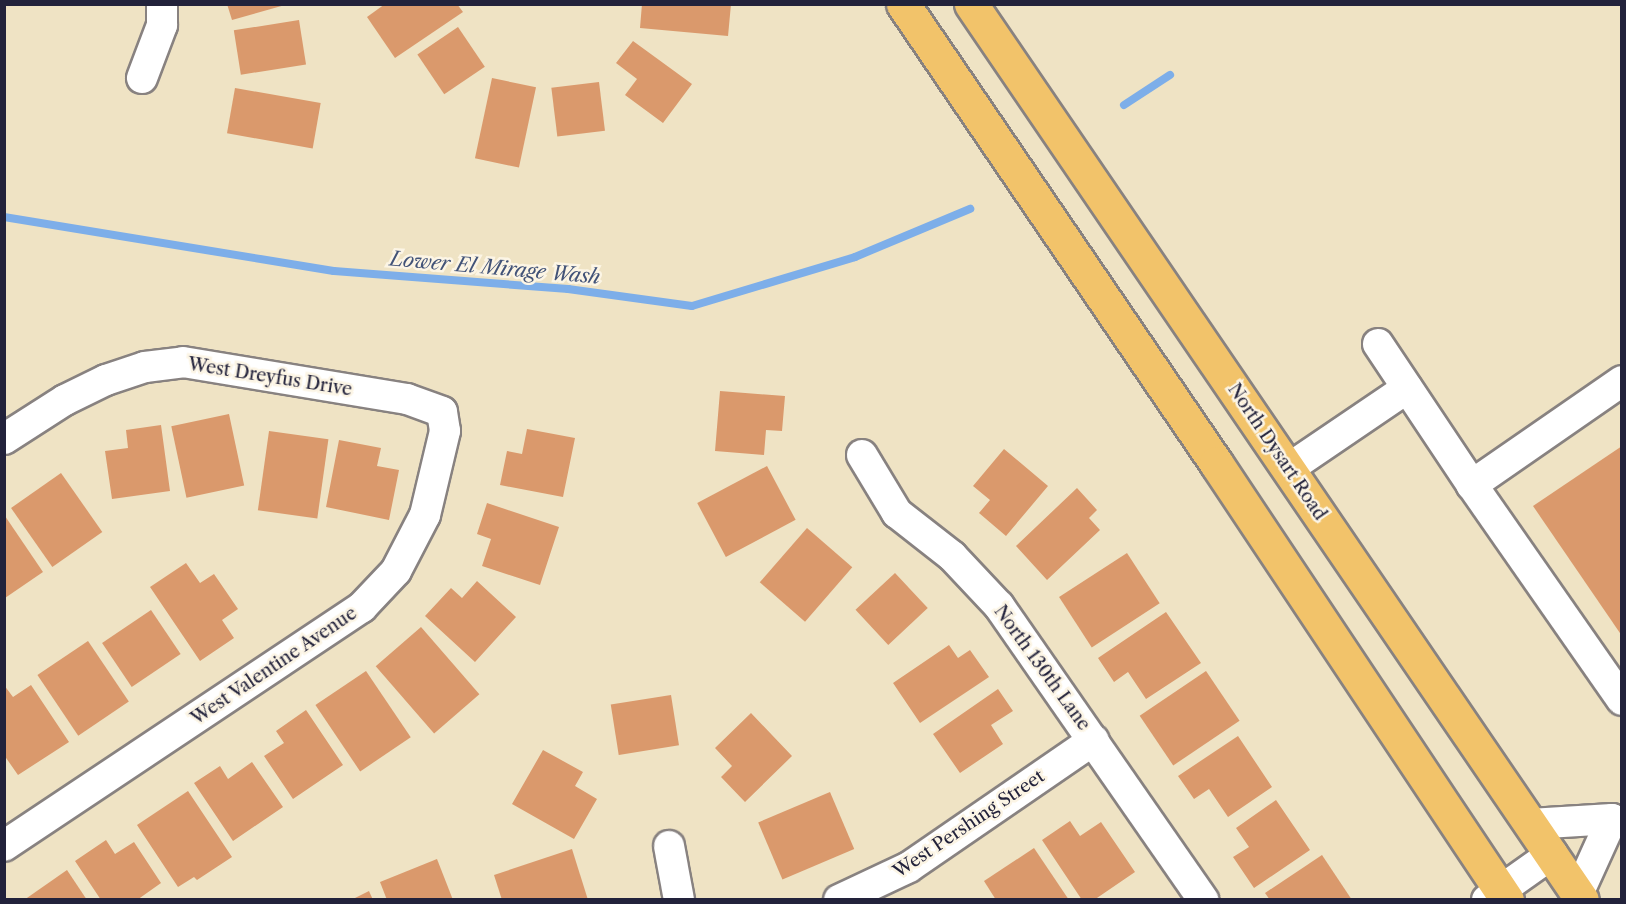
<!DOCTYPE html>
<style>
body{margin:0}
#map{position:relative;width:1626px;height:904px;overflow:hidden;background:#efe3c4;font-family:"Libre Caslon Text",serif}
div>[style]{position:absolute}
.stream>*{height:8px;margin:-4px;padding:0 4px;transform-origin:4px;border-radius:4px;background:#7daee9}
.building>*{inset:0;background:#da996c;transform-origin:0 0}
.roads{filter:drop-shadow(2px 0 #888280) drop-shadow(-2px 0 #888280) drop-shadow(0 2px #888280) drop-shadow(0 -2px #888280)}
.minor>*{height:30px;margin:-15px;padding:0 15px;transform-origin:15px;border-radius:15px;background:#fff}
.major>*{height:33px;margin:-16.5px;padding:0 16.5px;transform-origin:16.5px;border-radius:16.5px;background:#f2c36a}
span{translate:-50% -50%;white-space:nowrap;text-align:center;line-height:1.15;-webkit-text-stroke:5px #fcf5e5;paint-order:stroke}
.street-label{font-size:18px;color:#22223b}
.water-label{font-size:20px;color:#425378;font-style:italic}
.frame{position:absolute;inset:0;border:6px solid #22223b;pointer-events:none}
</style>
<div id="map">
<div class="stream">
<div style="left:1124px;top:105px;width:55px;rotate:-33.1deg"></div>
<div style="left:4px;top:217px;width:334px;rotate:9.3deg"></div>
<div style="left:334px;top:271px;width:235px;rotate:4.4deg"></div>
<div style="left:568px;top:289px;width:125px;rotate:7.8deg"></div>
<div style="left:692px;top:306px;width:170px;rotate:-16.7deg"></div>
<div style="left:855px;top:257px;width:125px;rotate:-22.7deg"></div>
</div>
<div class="building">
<div style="clip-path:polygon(227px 4px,285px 4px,285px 5px,232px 20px)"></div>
<div style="clip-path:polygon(385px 4px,457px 4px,463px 12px,395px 58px,367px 17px)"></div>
<div style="clip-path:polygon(642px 4px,731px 4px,728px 36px,640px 28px)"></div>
<div style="left:299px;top:20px;width:45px;height:66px;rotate:81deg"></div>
<div style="left:458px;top:27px;width:48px;height:49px;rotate:56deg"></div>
<div style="clip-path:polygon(633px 41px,692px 84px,663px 123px,625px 95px,637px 79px,616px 63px)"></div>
<div style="left:492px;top:78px;width:45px;height:82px;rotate:12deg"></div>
<div style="left:599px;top:82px;width:49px;height:48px;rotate:83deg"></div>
<div style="left:235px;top:88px;width:87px;height:46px;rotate:10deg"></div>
<div style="clip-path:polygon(720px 391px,785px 396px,782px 431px,766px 430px,764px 455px,715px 451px)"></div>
<div style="left:229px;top:414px;width:73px;height:59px;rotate:78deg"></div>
<div style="clip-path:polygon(161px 425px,170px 491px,112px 499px,105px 451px,128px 448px,126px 430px)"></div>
<div style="clip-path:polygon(527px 429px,575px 438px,563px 497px,500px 485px,507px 451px,522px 454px)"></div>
<div style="left:269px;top:431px;width:60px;height:80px;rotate:8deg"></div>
<div style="clip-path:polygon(339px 440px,381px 448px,377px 466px,399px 470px,389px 520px,326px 507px)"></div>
<div style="clip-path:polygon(1622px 446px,1622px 636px,1533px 506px)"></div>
<div style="clip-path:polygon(1004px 449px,1048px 486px,1006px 536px,979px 513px,990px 500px,973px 486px)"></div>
<div style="left:767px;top:466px;width:61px;height:79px;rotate:62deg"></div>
<div style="left:61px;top:473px;width:72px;height:61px;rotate:55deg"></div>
<div style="clip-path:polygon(1077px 488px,1097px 510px,1089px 518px,1100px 530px,1047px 580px,1016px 546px)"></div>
<div style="clip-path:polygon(487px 503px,559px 527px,540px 585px,482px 566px,491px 539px,477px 534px)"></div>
<div style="clip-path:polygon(5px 516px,43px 572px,5px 598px)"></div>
<div style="left:807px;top:528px;width:60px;height:72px;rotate:41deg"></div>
<div style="left:1127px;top:553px;width:60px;height:81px;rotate:57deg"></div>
<div style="clip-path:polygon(186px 563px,200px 583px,214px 574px,238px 609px,222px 620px,234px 638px,200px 661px,150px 587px)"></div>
<div style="left:895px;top:573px;width:48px;height:54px;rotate:47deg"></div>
<div style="clip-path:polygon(477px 581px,516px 617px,475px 662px,425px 616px,451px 588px,462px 598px)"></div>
<div style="left:151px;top:610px;width:53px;height:59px;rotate:56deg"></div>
<div style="clip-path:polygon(1166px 612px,1201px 663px,1146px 699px,1128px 672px,1114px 682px,1098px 658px)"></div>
<div style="left:421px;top:627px;width:89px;height:60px;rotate:49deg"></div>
<div style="left:88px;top:641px;width:73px;height:61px;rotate:56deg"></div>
<div style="clip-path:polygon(949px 645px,958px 658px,970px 650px,989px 677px,920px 723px,893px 683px)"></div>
<div style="left:366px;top:671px;width:80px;height:61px;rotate:56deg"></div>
<div style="left:1206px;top:671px;width:60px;height:80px;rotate:56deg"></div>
<div style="clip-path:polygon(4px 685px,13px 697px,31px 685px,69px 742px,18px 775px,4px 755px)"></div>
<div style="clip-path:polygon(998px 689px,1013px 711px,991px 725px,1003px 744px,960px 773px,933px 734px)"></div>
<div style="left:671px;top:695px;width:51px;height:61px;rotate:81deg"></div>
<div style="clip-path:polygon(306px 710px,343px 765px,293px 799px,264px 756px,284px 743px,276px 731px)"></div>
<div style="clip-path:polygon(751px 713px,792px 756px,745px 802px,721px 777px,732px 766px,715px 748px)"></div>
<div style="clip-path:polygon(1238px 736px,1272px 787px,1228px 817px,1209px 789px,1194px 799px,1178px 776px)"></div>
<div style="clip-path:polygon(543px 750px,583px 772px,575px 786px,597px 799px,574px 839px,512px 804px)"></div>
<div style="clip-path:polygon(252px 762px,283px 807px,233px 841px,194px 783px,220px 766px,228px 779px)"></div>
<div style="clip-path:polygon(188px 791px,232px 857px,197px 880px,194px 877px,178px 887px,137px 825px)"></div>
<div style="left:830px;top:792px;width:62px;height:78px;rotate:67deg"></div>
<div style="clip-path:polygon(1276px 800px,1310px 850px,1254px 888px,1233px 857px,1249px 847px,1236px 828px)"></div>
<div style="clip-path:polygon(1070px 821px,1080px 836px,1101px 822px,1135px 872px,1094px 900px,1082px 900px,1042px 840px)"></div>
<div style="clip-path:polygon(106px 840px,115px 854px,134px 842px,161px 883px,137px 900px,101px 900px,75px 861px)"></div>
<div style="clip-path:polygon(1034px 848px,1069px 900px,996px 900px,984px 881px)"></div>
<div style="clip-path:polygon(572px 849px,588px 900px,502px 900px,494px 875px)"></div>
<div style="clip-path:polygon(1322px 855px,1352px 900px,1270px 900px,1265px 893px)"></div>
<div style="clip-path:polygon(437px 859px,453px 900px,387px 900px,380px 882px)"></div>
<div style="clip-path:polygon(67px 870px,87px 900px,24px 900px)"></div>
<div style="clip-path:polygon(369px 891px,373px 900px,351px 900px)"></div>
</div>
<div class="roads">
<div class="minor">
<div style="left:142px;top:78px;width:57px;rotate:-69.3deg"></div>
<div style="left:162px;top:25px;width:21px;rotate:-90deg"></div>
<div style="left:1378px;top:344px;width:169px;rotate:56.3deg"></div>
<div style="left:1622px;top:381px;width:183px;rotate:145.3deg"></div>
<div style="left:1472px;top:485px;width:262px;rotate:55.1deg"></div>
<div style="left:4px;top:439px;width:72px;rotate:-32.6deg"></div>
<div style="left:65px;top:400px;width:46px;rotate:-26deg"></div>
<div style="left:106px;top:380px;width:41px;rotate:-18.4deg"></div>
<div style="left:145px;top:367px;width:38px;rotate:-7deg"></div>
<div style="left:183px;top:362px;width:227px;rotate:9.4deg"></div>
<div style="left:407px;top:399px;width:37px;rotate:20deg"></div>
<div style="left:442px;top:412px;width:19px;rotate:81deg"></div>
<div style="left:445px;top:431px;width:86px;rotate:103.4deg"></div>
<div style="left:425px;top:515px;width:63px;rotate:117.4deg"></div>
<div style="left:396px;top:571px;width:50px;rotate:133.4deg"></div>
<div style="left:362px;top:607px;width:430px;rotate:146.3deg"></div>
<div style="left:862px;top:455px;width:68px;rotate:58.9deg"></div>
<div style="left:897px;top:513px;width:70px;rotate:38deg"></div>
<div style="left:952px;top:556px;width:69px;rotate:46.8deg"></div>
<div style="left:999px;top:606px;width:358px;rotate:55.2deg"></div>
<div style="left:1288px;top:469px;width:144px;rotate:-34.2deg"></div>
<div style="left:1530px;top:824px;width:82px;rotate:-3.5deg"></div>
<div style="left:1612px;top:819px;width:82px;rotate:114.4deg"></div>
<div style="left:669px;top:846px;width:55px;rotate:79.5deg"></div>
<div style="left:839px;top:900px;width:77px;rotate:-25.2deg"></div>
<div style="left:909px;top:867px;width:224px;rotate:-34.5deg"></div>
<div style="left:1487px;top:900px;width:80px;rotate:-35.3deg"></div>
</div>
<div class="major">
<div style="left:903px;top:4px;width:556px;rotate:55.71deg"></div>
<div style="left:1216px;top:463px;width:525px;rotate:56.34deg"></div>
<div style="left:971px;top:4px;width:1084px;rotate:55.71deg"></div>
</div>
</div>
<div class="street-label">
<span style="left:270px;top:377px;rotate:9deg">West Dreyfus Drive</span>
<span style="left:1277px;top:452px;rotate:56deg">North Dysart Road</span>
<span style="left:274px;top:666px;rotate:-34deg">West Valentine Avenue</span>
<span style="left:1042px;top:668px;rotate:54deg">North 130th Lane</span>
<span style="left:969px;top:824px;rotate:-34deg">West Pershing Street</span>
</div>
<div class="water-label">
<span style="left:495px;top:268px;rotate:5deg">Lower El Mirage Wash</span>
</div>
<div class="frame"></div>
</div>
